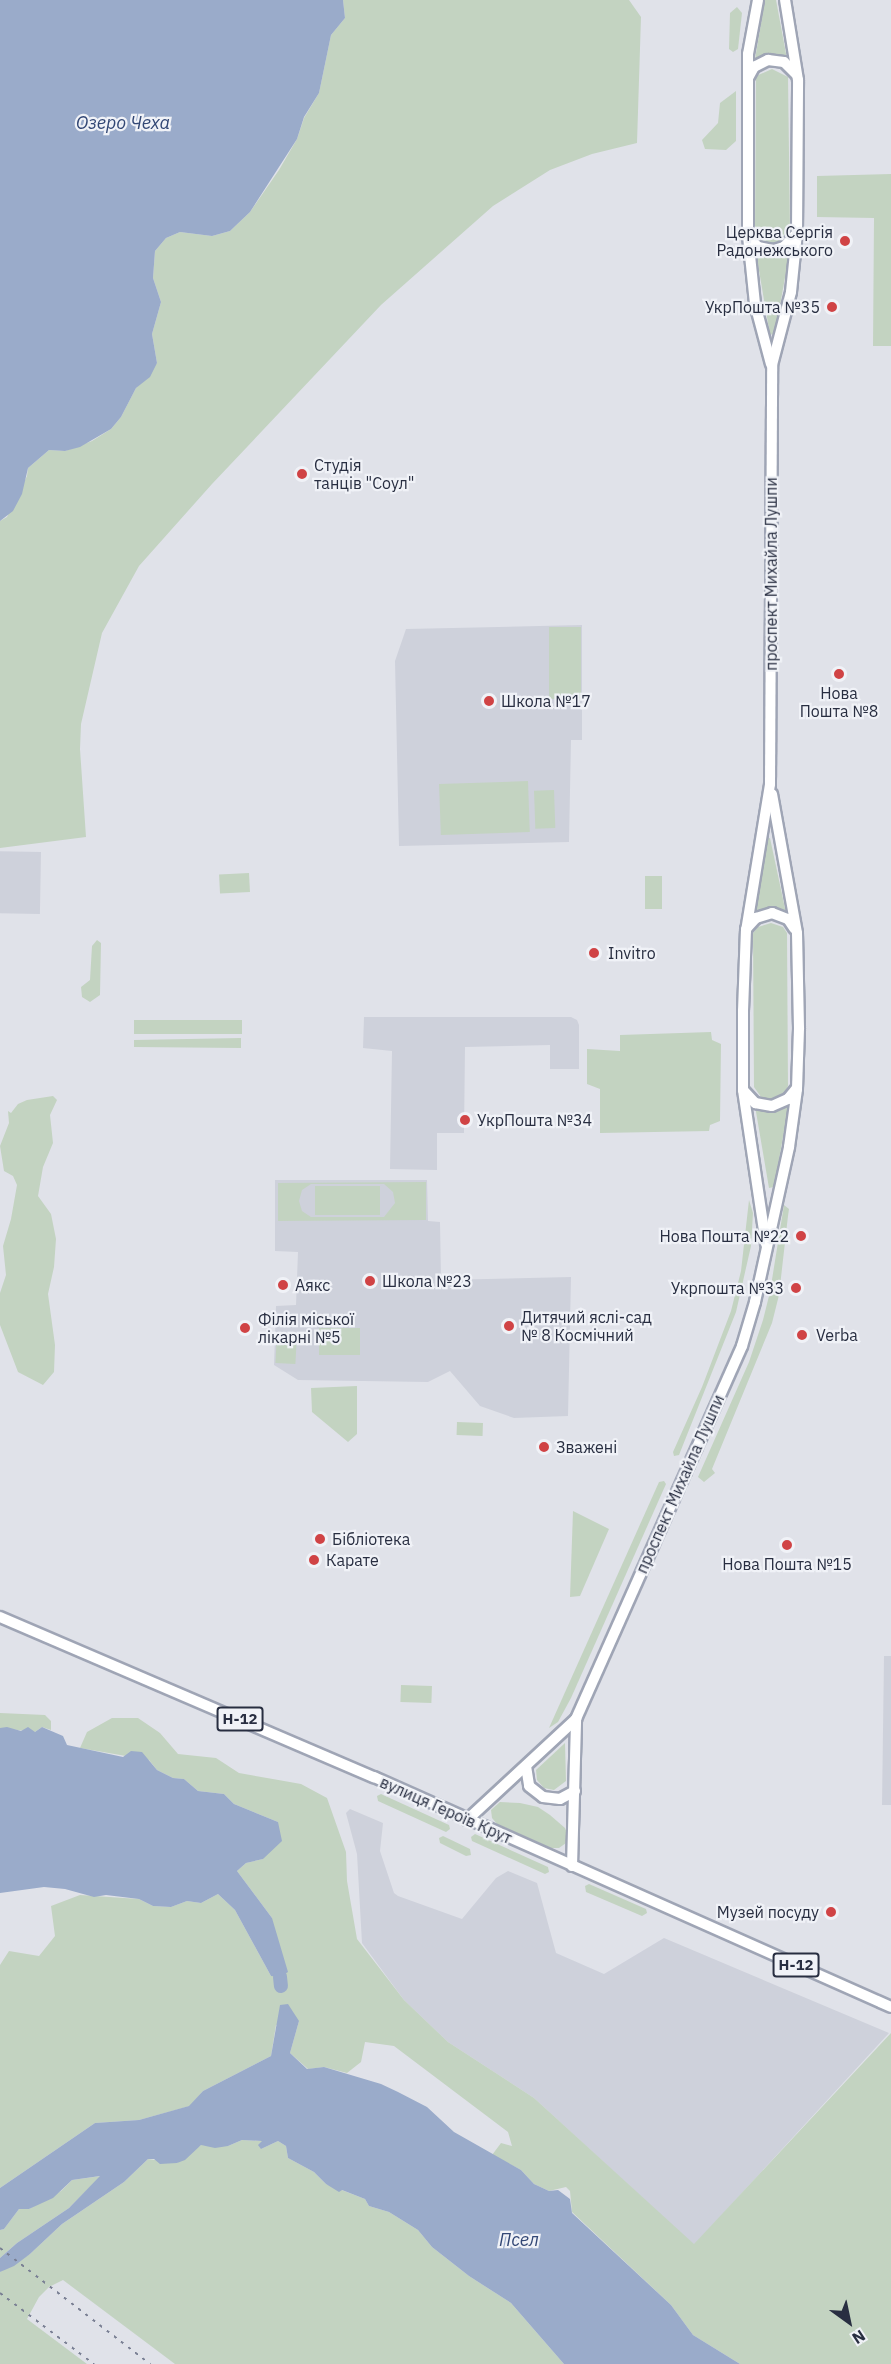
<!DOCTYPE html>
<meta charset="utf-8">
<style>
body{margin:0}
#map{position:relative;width:891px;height:2364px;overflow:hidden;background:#e0e2e9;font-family:"IBM Plex Sans",sans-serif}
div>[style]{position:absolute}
.built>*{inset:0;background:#ced1db;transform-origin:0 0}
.green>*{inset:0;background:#c3d3c1;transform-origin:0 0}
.water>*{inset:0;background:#9aabca}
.river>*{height:14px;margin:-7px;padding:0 7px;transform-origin:7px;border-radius:7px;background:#9aabca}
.roads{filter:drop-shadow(2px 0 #9fa5b5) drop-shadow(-2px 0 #9fa5b5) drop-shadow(0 2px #9fa5b5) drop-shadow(0 -2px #9fa5b5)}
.primary>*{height:10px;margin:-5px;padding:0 5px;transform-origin:5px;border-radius:5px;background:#fff}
.rail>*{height:2px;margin-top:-1px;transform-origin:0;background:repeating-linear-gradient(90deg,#797f93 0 3px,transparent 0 9px)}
.dots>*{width:16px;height:16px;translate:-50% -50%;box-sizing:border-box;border:3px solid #f0f2f7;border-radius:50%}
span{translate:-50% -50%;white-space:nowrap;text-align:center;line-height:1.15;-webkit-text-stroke:4.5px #f0f2f7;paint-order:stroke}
.shield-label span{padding:2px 4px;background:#f0f2f7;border:2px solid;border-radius:4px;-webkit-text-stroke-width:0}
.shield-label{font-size:15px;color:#282e41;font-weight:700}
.poi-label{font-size:16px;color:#282e41}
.right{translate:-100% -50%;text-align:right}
.left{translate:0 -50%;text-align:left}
.street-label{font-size:16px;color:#282e41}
.water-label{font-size:18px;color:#324775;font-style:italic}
.north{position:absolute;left:819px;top:2292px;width:60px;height:60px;-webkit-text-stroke:4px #f0f2f7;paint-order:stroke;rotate:147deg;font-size:16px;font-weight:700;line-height:24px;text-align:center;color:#282e41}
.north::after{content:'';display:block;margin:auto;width:21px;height:27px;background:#282e41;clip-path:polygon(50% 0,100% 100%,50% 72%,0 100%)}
</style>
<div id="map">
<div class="built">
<div style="clip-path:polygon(582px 625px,582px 740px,571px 740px,569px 842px,399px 846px,395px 661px,406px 629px)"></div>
<div style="left:41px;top:852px;width:62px;height:41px;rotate:91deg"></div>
<div style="clip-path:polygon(364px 1017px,571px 1017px,577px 1020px,579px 1025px,579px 1069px,550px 1069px,550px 1045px,465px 1047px,464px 1133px,437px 1133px,437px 1170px,390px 1169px,392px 1051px,363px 1048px)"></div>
<div style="clip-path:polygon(275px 1180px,427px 1180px,428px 1221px,440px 1222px,441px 1280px,571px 1277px,568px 1416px,514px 1418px,480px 1406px,450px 1371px,428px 1382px,298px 1380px,274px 1365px,276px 1306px,296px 1305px,298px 1252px,275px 1251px)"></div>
<div style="clip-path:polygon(884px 1656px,891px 1656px,891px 1805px,882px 1805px)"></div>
<div style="clip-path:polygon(350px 1809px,383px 1823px,380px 1851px,394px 1893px,398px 1896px,462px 1919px,496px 1878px,508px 1871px,537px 1883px,556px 1953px,604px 1974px,664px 1938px,889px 2033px,694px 2245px,534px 2098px,448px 2042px,404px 2000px,362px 1943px,357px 1854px,346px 1813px)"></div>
</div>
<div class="green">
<div style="clip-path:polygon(343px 0,629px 0,641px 17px,637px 143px,592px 154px,550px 170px,493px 206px,381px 305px,212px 484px,139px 566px,102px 633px,81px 724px,80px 749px,86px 837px,0 848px,0 521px,7px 517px,27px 476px,28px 468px,49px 450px,65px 451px,92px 441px,111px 429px,121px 417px,136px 388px,157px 363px,152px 334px,161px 302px,153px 278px,155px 251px,166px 238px,180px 232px,212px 236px,230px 231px,250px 212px,279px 170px,297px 139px,304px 118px,319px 93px,331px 35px,345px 18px)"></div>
<div style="clip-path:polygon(765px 0,776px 0,787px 59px,771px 55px,755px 59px)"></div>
<div style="clip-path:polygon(737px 7px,742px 13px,738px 49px,733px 52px,729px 49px,730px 13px)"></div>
<div style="clip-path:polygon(772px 69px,788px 77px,790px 231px,784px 241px,773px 245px,762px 243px,755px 234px,756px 76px)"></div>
<div style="clip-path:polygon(736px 91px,736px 141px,726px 150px,705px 149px,702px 140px,718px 123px,720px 103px)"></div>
<div style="clip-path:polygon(891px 174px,891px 346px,873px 346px,874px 218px,817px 217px,817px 176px)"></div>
<div style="clip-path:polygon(790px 250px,775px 333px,770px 335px,756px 253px,773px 258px)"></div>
<div style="left:549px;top:627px;width:32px;height:72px"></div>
<div style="left:528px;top:781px;width:51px;height:89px;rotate:88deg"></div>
<div style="left:554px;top:790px;width:38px;height:20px;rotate:88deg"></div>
<div style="clip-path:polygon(770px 838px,786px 913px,770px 908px,752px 914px,766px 839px)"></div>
<div style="left:249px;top:873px;width:19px;height:30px;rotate:87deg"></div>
<div style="left:645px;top:876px;width:17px;height:33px"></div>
<div style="clip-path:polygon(771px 923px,783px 927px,787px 933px,788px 1086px,783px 1095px,772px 1100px,761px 1097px,754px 1087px,753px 933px,758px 927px)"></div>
<div style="clip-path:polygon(97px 940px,101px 943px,100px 995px,90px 1002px,82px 997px,81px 987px,90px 980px,92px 946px)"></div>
<div style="left:242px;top:1020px;width:14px;height:108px;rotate:90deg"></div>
<div style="clip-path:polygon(711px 1032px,712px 1040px,721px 1044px,720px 1121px,710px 1125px,709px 1131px,600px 1133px,600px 1089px,587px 1084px,587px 1049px,620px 1051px,620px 1035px)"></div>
<div style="clip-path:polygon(241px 1038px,241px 1048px,134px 1047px,134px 1040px)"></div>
<div style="clip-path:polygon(53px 1096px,57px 1100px,50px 1115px,53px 1143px,43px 1167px,38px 1196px,51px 1214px,56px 1239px,54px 1267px,48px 1294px,55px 1345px,54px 1372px,43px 1385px,18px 1372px,0 1325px,0 1293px,6px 1275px,3px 1246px,11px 1219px,17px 1185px,13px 1176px,4px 1171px,0 1146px,9px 1123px,8px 1111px,11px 1113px,18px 1104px,27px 1100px)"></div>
<div style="clip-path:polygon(789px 1104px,774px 1187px,769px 1188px,755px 1106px,772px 1111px)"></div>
<div style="clip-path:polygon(evenodd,426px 1182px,426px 1220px,278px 1221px,278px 1183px,426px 1182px,311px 1184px,384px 1184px,393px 1192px,395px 1203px,384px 1217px,311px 1217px,302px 1211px,299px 1201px,302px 1190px,311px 1184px)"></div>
<div style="left:315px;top:1186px;width:65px;height:29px"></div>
<div style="clip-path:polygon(749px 1200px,753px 1213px,751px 1246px,736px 1312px,679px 1455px,674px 1456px,673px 1452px,702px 1387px,731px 1311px,741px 1271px)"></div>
<div style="clip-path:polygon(784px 1205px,789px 1209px,788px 1216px,779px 1295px,772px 1323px,712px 1469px,715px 1473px,704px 1482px,698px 1477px,749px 1362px,763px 1320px,770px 1292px)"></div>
<div style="left:319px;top:1328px;width:41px;height:27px"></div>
<div style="left:277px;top:1333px;width:20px;height:30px;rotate:3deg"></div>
<div style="clip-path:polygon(357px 1386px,357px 1434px,348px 1442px,312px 1412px,311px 1388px)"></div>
<div style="left:457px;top:1422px;width:26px;height:13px;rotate:2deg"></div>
<div style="clip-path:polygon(664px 1481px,666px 1484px,571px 1698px,558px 1722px,549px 1728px,659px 1482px)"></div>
<div style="clip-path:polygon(573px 1511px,609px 1529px,580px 1596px,570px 1597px)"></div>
<div style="left:401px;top:1685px;width:31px;height:17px;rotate:2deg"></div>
<div style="clip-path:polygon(0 1713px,45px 1715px,51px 1721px,51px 1730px,42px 1727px,35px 1732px,0 1728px)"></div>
<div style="clip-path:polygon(112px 1718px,138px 1718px,160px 1733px,178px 1754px,216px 1758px,239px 1773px,301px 1784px,327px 1798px,346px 1852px,347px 1881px,357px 1939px,404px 2000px,448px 2042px,534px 2098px,694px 2244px,891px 2033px,891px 2364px,740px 2364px,693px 2335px,671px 2305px,572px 2212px,570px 2191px,566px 2187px,549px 2191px,534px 2184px,521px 2170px,492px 2155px,501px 2143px,512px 2146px,508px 2132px,394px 2046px,365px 2042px,361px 2062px,347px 2073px,324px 2067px,308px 2069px,290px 2053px,299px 2021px,276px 2025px,271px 2056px,203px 2091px,190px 2106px,139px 2120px,95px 2123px,0 2188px,0 1965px,9px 1951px,39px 1956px,55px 1936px,51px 1906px,80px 1895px,139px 1899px,153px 1906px,171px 1907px,187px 1901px,201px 1903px,218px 1894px,235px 1910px,271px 1976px,272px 1918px,237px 1871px,246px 1863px,263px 1859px,278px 1822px,234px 1804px,224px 1794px,198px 1791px,184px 1779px,173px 1778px,157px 1770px,149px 1760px,80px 1748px,87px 1732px)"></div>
<div style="clip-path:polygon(565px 1743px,566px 1781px,554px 1790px,544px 1788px,537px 1780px,536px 1770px)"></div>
<div style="clip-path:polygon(381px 1794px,449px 1825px,450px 1829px,446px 1832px,378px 1801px,377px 1796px)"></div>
<div style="clip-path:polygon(500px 1802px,520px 1803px,538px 1807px,550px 1815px,565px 1828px,568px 1835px,566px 1843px,559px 1848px,551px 1848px,497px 1824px,492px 1818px,491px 1810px)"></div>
<div style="clip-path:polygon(475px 1834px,548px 1867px,549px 1872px,545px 1874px,472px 1841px,471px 1837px)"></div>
<div style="clip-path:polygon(443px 1836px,470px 1849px,471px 1855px,466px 1856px,440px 1843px,439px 1838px)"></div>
<div style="clip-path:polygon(589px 1884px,646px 1909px,647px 1913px,642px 1916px,586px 1892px,585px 1886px)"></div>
<div style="clip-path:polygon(242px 2140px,263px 2141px,261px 2149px,278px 2141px,286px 2146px,288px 2158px,314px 2172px,326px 2184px,365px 2199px,369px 2206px,389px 2212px,418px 2230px,432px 2247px,469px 2276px,511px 2303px,564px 2364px,175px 2364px,63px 2280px,49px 2287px,39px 2297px,27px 2319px,87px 2364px,0 2364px,0 2272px,30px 2254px,62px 2224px,124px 2182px,148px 2159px,177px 2163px,201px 2145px,228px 2146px)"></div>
<div style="clip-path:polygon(101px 2176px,69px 2208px,17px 2243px,0 2258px,0 2230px,4px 2229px,19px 2209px,29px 2209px,61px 2191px,72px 2180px)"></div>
</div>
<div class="water">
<div style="clip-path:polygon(0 0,343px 0,345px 18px,331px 35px,319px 93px,304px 117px,297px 139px,250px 212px,230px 231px,212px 236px,180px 232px,166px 238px,155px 251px,153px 278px,161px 302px,152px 334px,157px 363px,150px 377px,136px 388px,121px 417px,111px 429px,80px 447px,65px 451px,49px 450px,28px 468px,22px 494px,13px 511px,0 521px)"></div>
<div style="clip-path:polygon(7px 1727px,21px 1731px,28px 1727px,35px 1732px,42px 1727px,63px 1736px,67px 1745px,123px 1757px,131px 1751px,142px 1752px,157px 1770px,173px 1778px,184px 1779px,198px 1791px,224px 1794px,234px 1804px,278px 1822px,282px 1841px,263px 1859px,246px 1863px,237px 1871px,272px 1918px,288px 1972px,280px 1977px,271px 1976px,235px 1910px,218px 1894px,201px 1903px,187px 1901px,171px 1907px,153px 1906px,139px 1899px,106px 1895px,94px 1897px,65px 1889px,44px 1887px,0 1893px,0 1728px)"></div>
<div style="clip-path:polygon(288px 2004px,299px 2021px,290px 2053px,307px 2069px,324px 2067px,381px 2084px,398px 2092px,427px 2107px,454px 2132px,521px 2170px,534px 2184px,549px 2191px,558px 2190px,570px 2199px,572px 2213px,671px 2305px,693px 2335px,740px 2364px,564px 2364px,511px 2303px,469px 2276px,432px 2247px,418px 2230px,389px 2212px,369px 2206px,365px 2199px,342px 2190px,339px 2192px,326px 2184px,314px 2172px,288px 2158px,286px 2146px,278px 2141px,261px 2149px,258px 2145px,262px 2141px,242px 2140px,228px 2146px,215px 2148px,201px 2145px,185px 2160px,177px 2163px,160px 2164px,154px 2159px,148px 2159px,124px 2182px,62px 2224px,30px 2254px,14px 2266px,0 2272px,0 2258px,17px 2243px,69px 2208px,100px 2176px,72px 2180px,53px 2198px,29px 2209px,19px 2209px,4px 2229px,0 2230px,0 2188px,95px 2123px,139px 2120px,189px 2106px,203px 2091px,271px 2056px,280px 2005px)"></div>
</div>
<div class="river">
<div style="left:280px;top:1977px;width:9px;rotate:84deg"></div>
</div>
<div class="roads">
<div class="primary">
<div style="left:758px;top:0;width:55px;rotate:100.5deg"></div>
<div style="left:748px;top:54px;width:182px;rotate:90deg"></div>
<div style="left:748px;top:236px;width:68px;rotate:84.1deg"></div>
<div style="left:755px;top:304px;width:62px;rotate:75.1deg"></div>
<div style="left:748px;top:78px;width:13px;rotate:-61deg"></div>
<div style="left:754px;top:67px;width:16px;rotate:-27deg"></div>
<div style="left:768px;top:60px;width:16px;rotate:7deg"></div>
<div style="left:784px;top:62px;width:17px;rotate:45deg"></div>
<div style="left:748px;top:236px;width:15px;rotate:48deg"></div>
<div style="left:758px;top:247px;width:16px;rotate:11deg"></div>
<div style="left:774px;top:250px;width:10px;rotate:-17deg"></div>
<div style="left:784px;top:247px;width:19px;rotate:-47deg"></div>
<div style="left:746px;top:929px;width:15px;rotate:-48deg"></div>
<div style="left:756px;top:918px;width:17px;rotate:-17deg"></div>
<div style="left:772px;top:913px;width:17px;rotate:21deg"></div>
<div style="left:788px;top:919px;width:11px;rotate:56deg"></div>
<div style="left:743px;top:1090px;width:18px;rotate:47deg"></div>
<div style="left:755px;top:1103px;width:17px;rotate:10deg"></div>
<div style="left:772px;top:1106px;width:17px;rotate:-24deg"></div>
<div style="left:788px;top:1099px;width:13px;rotate:-51deg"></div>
<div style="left:766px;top:1244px;width:156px;rotate:-98.5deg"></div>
<div style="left:743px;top:1090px;width:79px;rotate:-90deg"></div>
<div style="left:743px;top:1011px;width:80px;rotate:-87.9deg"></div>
<div style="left:746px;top:931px;width:149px;rotate:-80.7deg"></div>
<div style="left:770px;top:784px;width:419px;rotate:-89.7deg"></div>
<div style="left:772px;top:365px;width:75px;rotate:-75.4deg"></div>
<div style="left:791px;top:292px;width:59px;rotate:-84.2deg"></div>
<div style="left:797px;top:233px;width:153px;rotate:-89.6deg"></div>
<div style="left:798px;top:80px;width:81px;rotate:-99.2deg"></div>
<div style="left:0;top:1617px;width:407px;rotate:23.2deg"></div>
<div style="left:374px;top:1777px;width:566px;rotate:23.98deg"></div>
<div style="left:526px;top:1766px;width:20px;rotate:81deg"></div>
<div style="left:529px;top:1786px;width:18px;rotate:38deg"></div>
<div style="left:543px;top:1797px;width:17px;rotate:7deg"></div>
<div style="left:560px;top:1799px;width:17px;rotate:-28deg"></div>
<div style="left:467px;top:1820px;width:149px;rotate:-42.8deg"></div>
<div style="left:572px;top:1866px;width:147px;rotate:-88.4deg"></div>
<div style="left:576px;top:1719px;width:408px;rotate:-66deg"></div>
<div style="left:742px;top:1346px;width:46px;rotate:-73.5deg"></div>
<div style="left:755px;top:1302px;width:159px;rotate:-77.6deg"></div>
<div style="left:789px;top:1147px;width:59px;rotate:-82.1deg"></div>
<div style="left:797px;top:1089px;width:61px;rotate:-88.1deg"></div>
<div style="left:799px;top:1028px;width:95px;rotate:-91.2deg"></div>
<div style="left:797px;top:933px;width:141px;rotate:-100.2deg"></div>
</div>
</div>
<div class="rail">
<div style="left:0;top:2248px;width:190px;rotate:37.7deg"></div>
<div style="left:0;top:2293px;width:118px;rotate:37.1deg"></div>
</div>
<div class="dots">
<div style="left:845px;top:241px;background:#d04345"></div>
<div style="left:832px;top:307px;background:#d04345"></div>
<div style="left:302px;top:474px;background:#d04345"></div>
<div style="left:839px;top:674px;background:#d04345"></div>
<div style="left:489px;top:701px;background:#d04345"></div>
<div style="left:594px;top:953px;background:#d04345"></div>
<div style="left:465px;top:1120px;background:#d04345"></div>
<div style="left:801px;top:1236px;background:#d04345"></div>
<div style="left:370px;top:1281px;background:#d04345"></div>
<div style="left:283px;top:1285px;background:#d04345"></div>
<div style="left:796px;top:1288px;background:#d04345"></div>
<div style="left:509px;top:1326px;background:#d04345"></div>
<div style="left:245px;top:1328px;background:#d04345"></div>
<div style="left:802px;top:1335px;background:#d04345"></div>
<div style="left:544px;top:1447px;background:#d04345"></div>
<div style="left:320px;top:1539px;background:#d04345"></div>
<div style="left:787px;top:1545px;background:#d04345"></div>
<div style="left:314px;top:1560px;background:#d04345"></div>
<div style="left:831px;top:1912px;background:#d04345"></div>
</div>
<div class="shield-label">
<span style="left:240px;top:1719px">Н-12</span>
<span style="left:796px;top:1965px">Н-12</span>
</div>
<div class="poi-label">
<span class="right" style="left:833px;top:241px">Церква Сергія<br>Радонежського</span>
<span class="right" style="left:820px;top:307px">УкрПошта №35</span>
<span class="left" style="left:314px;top:474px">Студія<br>танців "Соул"</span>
<span style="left:839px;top:702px">Нова<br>Пошта №8</span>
<span class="left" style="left:501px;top:701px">Школа №17</span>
<span class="left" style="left:608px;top:953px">Invitro</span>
<span class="left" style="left:477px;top:1120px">УкрПошта №34</span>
<span class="right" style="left:789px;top:1236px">Нова Пошта №22</span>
<span class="left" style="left:382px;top:1281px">Школа №23</span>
<span class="left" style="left:295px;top:1285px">Аякс</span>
<span class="right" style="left:784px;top:1288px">Укрпошта №33</span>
<span class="left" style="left:521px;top:1326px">Дитячий яслі-сад<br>№ 8 Космічний</span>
<span class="left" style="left:258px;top:1328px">Філія міської<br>лікарні №5</span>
<span class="left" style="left:816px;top:1335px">Verba</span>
<span class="left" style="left:556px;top:1447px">Зважені</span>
<span class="left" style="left:332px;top:1539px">Бібліотека</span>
<span class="left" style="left:326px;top:1560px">Карате</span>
<span style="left:787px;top:1564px">Нова Пошта №15</span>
<span class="right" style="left:819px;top:1912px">Музей посуду</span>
</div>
<div class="street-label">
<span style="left:771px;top:574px;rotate:-90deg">проспект Михайла Лушпи</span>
<span style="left:680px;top:1484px;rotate:-66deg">проспект Михайла Лушпи</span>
<span style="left:446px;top:1810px;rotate:24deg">вулиця Героїв Крут</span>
</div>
<div class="water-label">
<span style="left:123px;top:123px">Озеро Чеха</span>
<span style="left:519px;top:2240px">Псел</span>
</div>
<div class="north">N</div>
</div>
